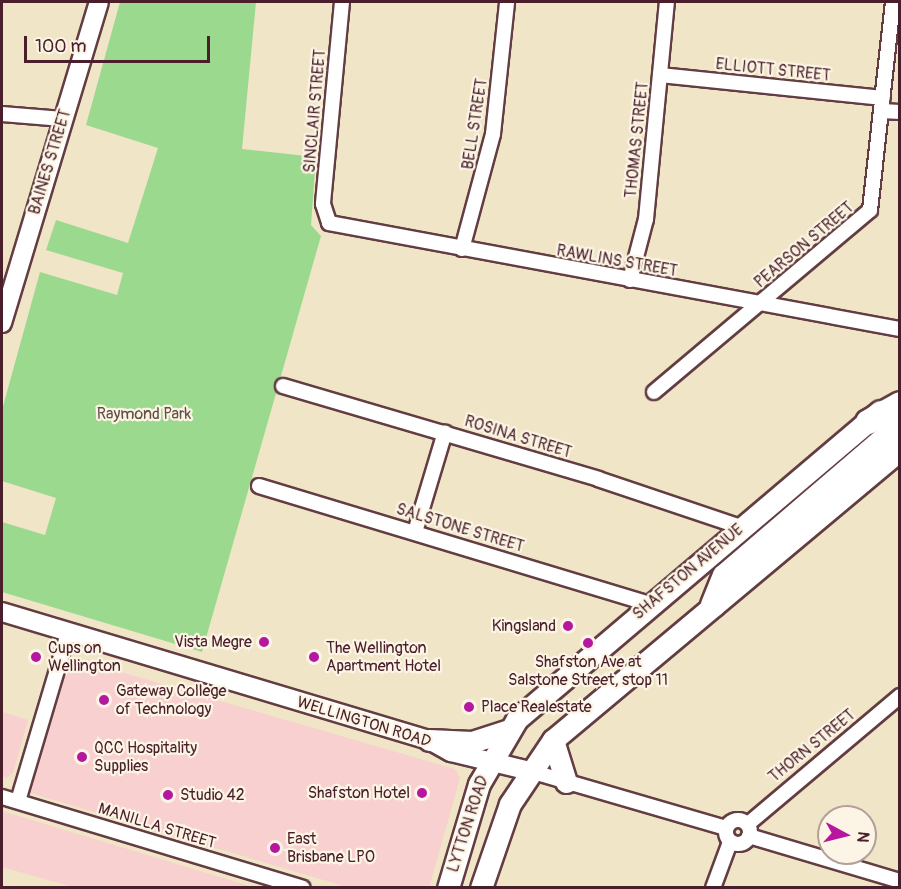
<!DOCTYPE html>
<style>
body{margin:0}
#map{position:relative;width:901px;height:889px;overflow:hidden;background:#f0e5c7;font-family:Pangolin,sans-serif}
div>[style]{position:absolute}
.built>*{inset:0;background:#f7d0cf}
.green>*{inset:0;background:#9bd98e}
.roads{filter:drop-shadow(2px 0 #633d42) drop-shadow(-2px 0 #633d42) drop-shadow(0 2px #633d42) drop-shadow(0 -2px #633d42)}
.street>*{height:14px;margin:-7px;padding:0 7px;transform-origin:7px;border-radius:7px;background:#fff}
.street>.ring{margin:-7px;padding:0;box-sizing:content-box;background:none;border:14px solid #fff;border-radius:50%}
.secondary>*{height:18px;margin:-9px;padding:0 9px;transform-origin:9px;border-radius:9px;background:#fff}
.primary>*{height:21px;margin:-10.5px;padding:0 10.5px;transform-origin:10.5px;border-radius:10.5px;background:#fff}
.highway>*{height:24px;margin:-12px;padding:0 12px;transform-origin:12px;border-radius:12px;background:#fff}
.dots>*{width:16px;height:16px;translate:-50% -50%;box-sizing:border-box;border:3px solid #fcf5e5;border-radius:50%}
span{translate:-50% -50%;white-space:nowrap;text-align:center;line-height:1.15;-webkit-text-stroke:4.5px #fcf5e5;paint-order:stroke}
.street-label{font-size:16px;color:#4a1f2b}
.park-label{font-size:16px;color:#5e4e44}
.poi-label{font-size:16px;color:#4a1f2b}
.right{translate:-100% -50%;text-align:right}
.left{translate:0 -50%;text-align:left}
.frame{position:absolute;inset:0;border:3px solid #4a1f2b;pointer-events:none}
.north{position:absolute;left:817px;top:805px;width:60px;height:60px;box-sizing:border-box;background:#fcf5e5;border:2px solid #b59f9b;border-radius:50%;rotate:97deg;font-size:16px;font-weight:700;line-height:24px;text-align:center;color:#4a1f2b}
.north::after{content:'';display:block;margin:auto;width:21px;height:27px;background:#b5179e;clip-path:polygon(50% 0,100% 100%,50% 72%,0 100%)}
.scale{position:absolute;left:24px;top:36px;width:186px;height:27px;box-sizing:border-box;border:3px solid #4a1f2b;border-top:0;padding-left:8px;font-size:18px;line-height:21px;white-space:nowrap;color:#4a1f2b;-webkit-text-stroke:4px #fcf5e5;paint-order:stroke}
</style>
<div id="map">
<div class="built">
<div style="clip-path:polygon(65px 656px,455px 769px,460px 778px,429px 888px,347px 887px,24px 791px)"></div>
<div style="clip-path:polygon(2px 712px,28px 720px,13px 773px,6px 778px,2px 776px)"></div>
<div style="clip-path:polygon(2px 811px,253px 887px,73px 887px,2px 867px)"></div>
</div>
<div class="green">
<div style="clip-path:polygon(120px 2px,256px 2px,242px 149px,316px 157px,311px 225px,321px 236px,202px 652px,2px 592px,2px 522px,45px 535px,56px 498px,2px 481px,2px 410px,40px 272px,117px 295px,123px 273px,46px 250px,56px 220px,128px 243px,158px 148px,86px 125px)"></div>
</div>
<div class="roads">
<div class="street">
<div style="left:342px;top:2px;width:203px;rotate:95.4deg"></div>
<div style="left:323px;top:204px;width:20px;rotate:72deg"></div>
<div style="left:329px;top:223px;width:581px;rotate:10.52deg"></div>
<div style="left:660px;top:75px;width:224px;rotate:5.9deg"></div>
<div style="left:882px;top:111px;width:18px;rotate:3deg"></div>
<div style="left:2px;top:114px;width:61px;rotate:4.7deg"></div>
<div style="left:462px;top:249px;width:119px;rotate:-74.9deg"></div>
<div style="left:493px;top:134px;width:133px;rotate:-83.9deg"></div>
<div style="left:630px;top:280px;width:63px;rotate:-75.3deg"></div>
<div style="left:646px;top:219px;width:218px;rotate:-84.5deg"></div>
<div style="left:283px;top:386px;width:328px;rotate:16.4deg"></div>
<div style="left:598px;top:479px;width:151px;rotate:18.6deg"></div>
<div style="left:654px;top:392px;width:282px;rotate:-40.1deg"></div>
<div style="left:870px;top:210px;width:209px;rotate:-83.7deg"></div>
<div style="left:259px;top:486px;width:408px;rotate:16.8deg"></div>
<div style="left:415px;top:532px;width:104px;rotate:-73.3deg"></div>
<div style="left:530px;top:771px;width:204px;rotate:16.2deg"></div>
<div style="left:2px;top:797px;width:314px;rotate:16.8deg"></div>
<div style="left:18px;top:801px;width:175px;rotate:-73.4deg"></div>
<div class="ring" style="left:726px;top:820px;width:10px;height:10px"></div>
<div style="left:748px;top:824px;width:199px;rotate:-40.1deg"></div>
<div style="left:749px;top:836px;width:158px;rotate:16.6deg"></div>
<div style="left:713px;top:888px;width:49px;rotate:-69.7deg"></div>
</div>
<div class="secondary">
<div style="left:2px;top:323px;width:335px;rotate:-73.2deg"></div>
<div style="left:2px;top:612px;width:446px;rotate:16.7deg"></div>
<div style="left:429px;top:740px;width:25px;rotate:29deg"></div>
<div style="left:451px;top:752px;width:81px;rotate:13.5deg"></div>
</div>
<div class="primary">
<div style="left:429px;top:740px;width:43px;rotate:2.7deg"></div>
<div style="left:472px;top:742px;width:39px;rotate:-18deg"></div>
<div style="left:553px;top:740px;width:44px;rotate:72.8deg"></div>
<div style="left:448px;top:888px;width:109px;rotate:-73.4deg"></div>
<div style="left:479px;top:784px;width:75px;rotate:-59.7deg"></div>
<div style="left:517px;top:719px;width:476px;rotate:-40.3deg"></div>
<div style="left:481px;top:888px;width:89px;rotate:-71deg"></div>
<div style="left:510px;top:804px;width:77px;rotate:-56.1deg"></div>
<div style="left:553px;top:740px;width:452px;rotate:-39.9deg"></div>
</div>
<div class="highway">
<div style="left:868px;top:422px;width:37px;rotate:-29deg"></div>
<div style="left:713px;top:605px;width:31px;rotate:-68deg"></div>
<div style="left:725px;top:576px;width:230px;rotate:-40.6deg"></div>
</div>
</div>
<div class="dots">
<div style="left:568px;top:626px;background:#b5179e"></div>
<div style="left:264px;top:642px;background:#b5179e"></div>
<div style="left:588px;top:643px;background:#b5179e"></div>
<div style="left:36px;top:657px;background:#b5179e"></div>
<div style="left:314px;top:657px;background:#b5179e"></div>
<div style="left:104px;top:700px;background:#b5179e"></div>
<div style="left:469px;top:707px;background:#b5179e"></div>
<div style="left:82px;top:757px;background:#b5179e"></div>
<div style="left:422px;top:793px;background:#b5179e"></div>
<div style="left:168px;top:795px;background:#b5179e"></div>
<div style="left:275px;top:848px;background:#b5179e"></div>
</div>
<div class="street-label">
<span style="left:773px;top:70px;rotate:6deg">ELLIOTT STREET</span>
<span style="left:315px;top:111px;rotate:-85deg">SINCLAIR STREET</span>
<span style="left:475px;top:124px;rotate:-81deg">BELL STREET</span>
<span style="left:637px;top:140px;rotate:-84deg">THOMAS STREET</span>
<span style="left:50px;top:162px;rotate:-73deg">BAINES STREET</span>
<span style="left:804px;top:245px;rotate:-40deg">PEARSON STREET</span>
<span style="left:617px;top:261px;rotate:10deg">RAWLINS STREET</span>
<span style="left:518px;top:437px;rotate:17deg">ROSINA STREET</span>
<span style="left:460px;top:528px;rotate:17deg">SALSTONE STREET</span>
<span style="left:688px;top:572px;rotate:-40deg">SHAFSTON AVENUE</span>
<span style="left:364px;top:722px;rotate:17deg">WELLINGTON ROAD</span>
<span style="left:812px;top:746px;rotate:-39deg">THORN STREET</span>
<span style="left:468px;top:824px;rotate:-72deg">LYTTON ROAD</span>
<span style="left:157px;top:826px;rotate:17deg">MANILLA STREET</span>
</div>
<div class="park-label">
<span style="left:144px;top:414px">Raymond Park</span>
</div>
<div class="poi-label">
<span class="right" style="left:556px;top:626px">Kingsland</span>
<span class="right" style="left:252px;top:642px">Vista Megre</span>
<span class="left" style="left:48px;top:657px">Cups on<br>Wellington</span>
<span class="left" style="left:326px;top:657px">The Wellington<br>Apartment Hotel</span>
<span style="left:588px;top:671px">Shafston Ave at<br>Salstone Street, stop 11</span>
<span class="left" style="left:116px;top:700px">Gateway College<br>of Technology</span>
<span class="left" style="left:481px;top:707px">Place Realestate</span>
<span class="left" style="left:94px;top:757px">QCC Hospitality<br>Supplies</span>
<span class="right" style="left:410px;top:793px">Shafston Hotel</span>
<span class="left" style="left:180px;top:795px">Studio 42</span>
<span class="left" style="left:287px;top:848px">East<br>Brisbane LPO</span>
</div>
<div class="frame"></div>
<div class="north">N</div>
<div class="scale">100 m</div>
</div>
